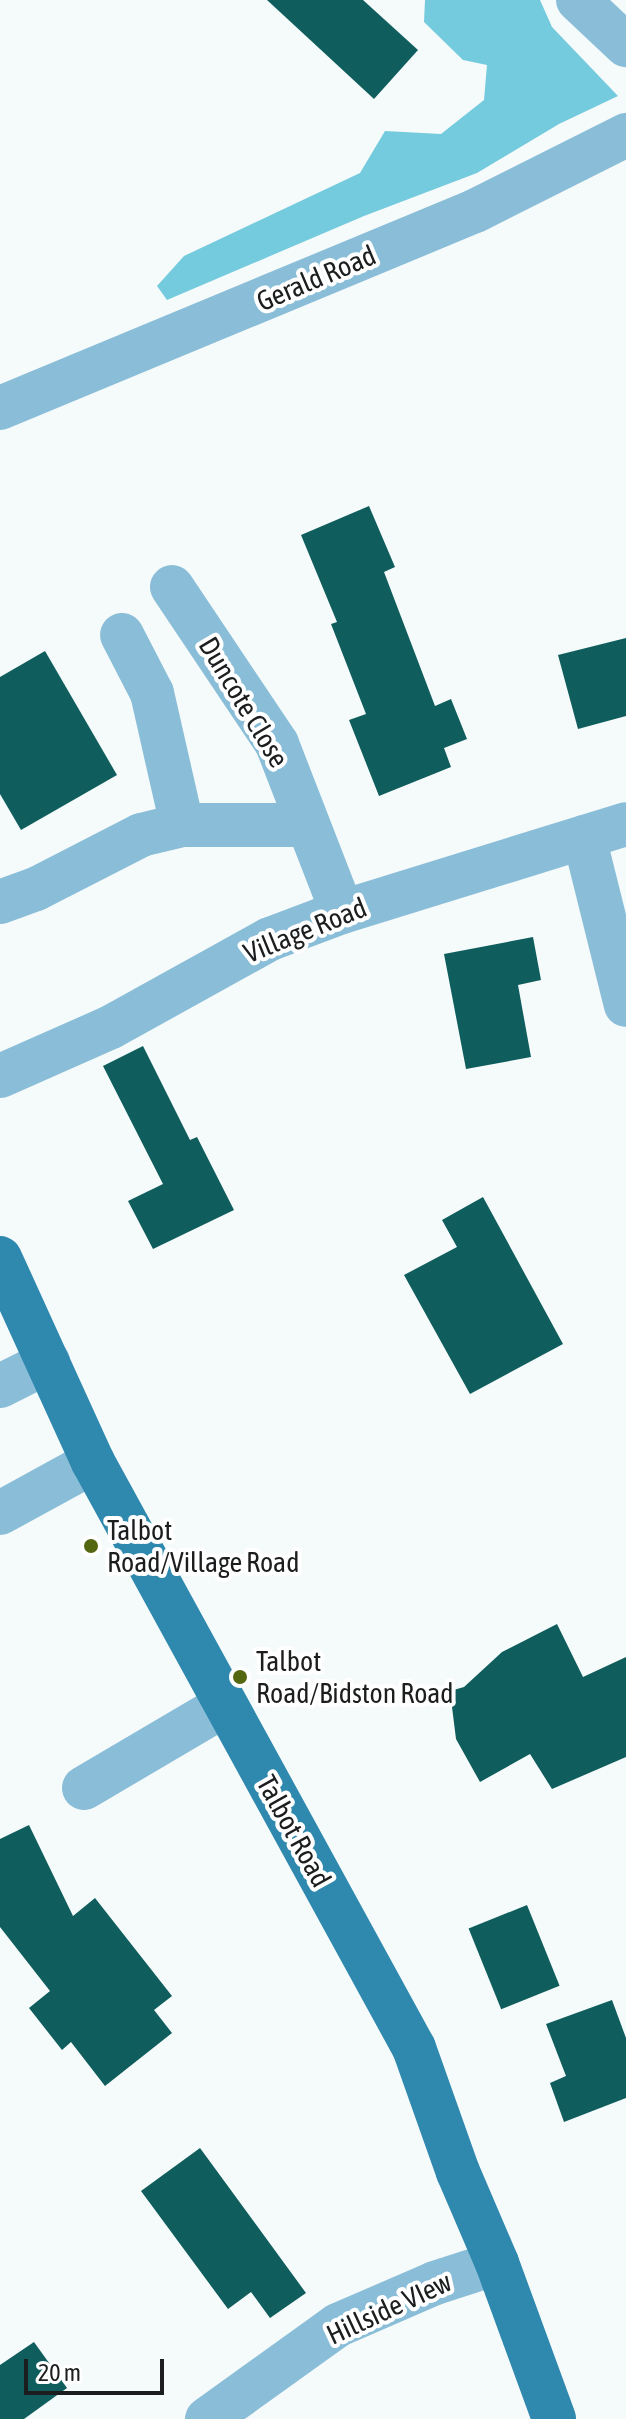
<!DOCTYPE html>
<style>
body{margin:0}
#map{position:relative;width:626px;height:2419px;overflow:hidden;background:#f5fafb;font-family:"Asap Condensed",sans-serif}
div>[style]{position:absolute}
.forest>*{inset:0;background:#74cbdd}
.building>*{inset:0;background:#0f5e5d;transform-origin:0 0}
.minor>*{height:44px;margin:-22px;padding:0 22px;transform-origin:22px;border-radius:22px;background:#8abed8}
.major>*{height:44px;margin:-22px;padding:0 22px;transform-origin:22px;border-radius:22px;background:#2f88ae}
.dots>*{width:22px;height:22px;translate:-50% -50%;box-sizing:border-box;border:4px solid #fff;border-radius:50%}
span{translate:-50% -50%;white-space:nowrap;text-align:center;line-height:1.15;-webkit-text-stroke:8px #fff;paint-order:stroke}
.street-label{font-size:28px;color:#1c1d1e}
.poi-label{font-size:28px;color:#1c1d1e}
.left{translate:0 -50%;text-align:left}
.scale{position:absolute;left:24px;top:2359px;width:140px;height:36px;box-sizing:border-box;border:4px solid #1c1d1e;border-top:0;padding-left:10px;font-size:24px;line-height:28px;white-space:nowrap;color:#1c1d1e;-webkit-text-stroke:6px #fff;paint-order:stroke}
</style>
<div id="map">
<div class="forest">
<div style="clip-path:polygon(425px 0,540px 0,552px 27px,618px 96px,559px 124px,477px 173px,364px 216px,167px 300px,157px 286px,184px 256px,360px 173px,385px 131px,441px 134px,484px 100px,487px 65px,463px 60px,424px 22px)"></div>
</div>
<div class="building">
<div style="clip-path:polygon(267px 0,363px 0,418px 50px,374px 99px)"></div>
<div style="clip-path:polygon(369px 506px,395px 567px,384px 572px,435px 706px,451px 699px,467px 739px,444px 748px,451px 767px,379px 796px,349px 720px,366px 714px,331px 624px,337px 622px,301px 535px)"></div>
<div style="clip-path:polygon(626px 638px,626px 716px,578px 729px,558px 655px)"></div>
<div style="clip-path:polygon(45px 651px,117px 775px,21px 830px,0 794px,0 677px)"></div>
<div style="clip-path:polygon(533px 937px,541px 980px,518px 985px,531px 1057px,466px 1069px,444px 954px)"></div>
<div style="clip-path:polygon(143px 1046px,190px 1140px,197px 1137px,234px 1210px,153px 1249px,128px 1201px,163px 1184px,103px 1066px)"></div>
<div style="clip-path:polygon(483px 1197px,563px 1344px,470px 1394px,404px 1275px,457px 1247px,442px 1220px)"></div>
<div style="clip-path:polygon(557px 1624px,583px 1677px,626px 1657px,626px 1757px,552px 1789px,530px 1754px,480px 1782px,456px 1739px,450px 1691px,464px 1687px,502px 1652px)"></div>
<div style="clip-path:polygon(29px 1825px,73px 1916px,95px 1898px,172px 1996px,154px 2010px,172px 2033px,105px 2086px,71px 2042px,62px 2050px,29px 2008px,50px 1991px,0 1927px,0 1839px)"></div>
<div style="left:527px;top:1905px;width:87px;height:63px;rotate:68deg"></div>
<div style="clip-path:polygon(612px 2000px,626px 2038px,626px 2098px,564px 2122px,550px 2083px,566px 2076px,546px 2024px)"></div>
<div style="clip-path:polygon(200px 2148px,306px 2293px,270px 2318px,251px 2292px,228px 2309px,141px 2191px)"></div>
<div style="clip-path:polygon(34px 2342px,67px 2388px,24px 2419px,0 2419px,0 2365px)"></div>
</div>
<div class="minor">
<div style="left:578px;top:0;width:66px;rotate:43.2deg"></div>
<div style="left:0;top:408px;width:514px;rotate:-22.53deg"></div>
<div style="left:475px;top:211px;width:169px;rotate:-26.7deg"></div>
<div style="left:172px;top:587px;width:189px;rotate:56.2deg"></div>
<div style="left:277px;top:744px;width:180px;rotate:68.8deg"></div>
<div style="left:122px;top:635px;width:65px;rotate:62.7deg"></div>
<div style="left:152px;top:693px;width:135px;rotate:77.2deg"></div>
<div style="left:584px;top:837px;width:173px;rotate:76deg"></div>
<div style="left:0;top:902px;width:38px;rotate:-20deg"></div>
<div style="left:36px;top:889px;width:118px;rotate:-27.2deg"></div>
<div style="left:141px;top:835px;width:42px;rotate:-13.7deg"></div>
<div style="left:182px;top:825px;width:126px"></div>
<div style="left:0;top:1076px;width:121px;rotate:-23.8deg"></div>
<div style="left:111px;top:1027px;width:182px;rotate:-29deg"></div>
<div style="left:270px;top:939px;width:77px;rotate:-20.6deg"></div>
<div style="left:342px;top:912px;width:297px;rotate:-17.2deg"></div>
<div style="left:0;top:1386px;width:54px;rotate:-26.6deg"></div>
<div style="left:0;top:1513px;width:106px;rotate:-28.7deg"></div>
<div style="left:84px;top:1788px;width:164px;rotate:-30.5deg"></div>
<div style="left:207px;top:2419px;width:161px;rotate:-35.7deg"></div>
<div style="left:338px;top:2325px;width:106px;rotate:-23.4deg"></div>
<div style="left:435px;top:2283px;width:65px;rotate:-17.9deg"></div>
</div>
<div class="major">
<div style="left:0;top:1258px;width:224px;rotate:65.5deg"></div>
<div style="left:93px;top:1462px;width:668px;rotate:61.29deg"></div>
<div style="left:414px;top:2048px;width:132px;rotate:70.5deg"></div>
<div style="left:458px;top:2172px;width:99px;rotate:66.8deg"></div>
<div style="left:497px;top:2263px;width:166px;rotate:69.9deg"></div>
</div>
<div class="dots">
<div style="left:91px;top:1546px;background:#54660f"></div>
<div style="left:240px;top:1677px;background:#54660f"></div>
</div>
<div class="street-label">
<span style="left:316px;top:278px;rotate:-23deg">Gerald Road</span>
<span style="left:244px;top:702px;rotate:59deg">Duncote Close</span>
<span style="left:305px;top:930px;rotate:-22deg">Village Road</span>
<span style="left:294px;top:1831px;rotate:61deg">Talbot Road</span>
<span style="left:389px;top:2308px;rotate:-25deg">Hillside VIew</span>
</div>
<div class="poi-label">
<span class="left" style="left:107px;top:1546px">Talbot<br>Road/Village Road</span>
<span class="left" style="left:256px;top:1677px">Talbot<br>Road/Bidston Road</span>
</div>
<div class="scale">20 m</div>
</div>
